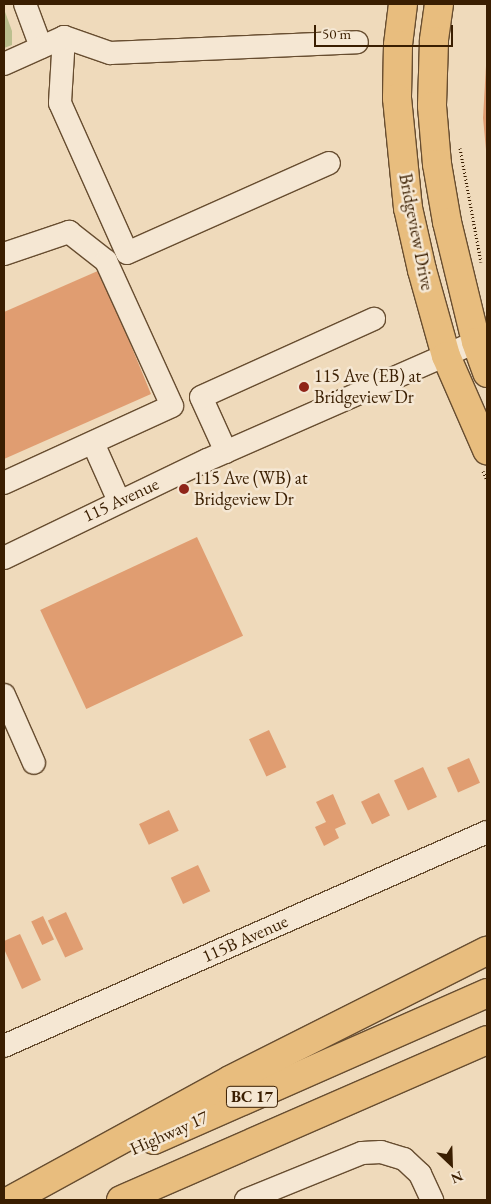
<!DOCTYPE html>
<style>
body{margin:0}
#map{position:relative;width:491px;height:1204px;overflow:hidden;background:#efdabb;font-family:"EB Garamond",serif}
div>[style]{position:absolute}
.green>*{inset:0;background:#bbbf8e}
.building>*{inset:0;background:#e09d71;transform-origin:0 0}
.path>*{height:3px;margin-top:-1.5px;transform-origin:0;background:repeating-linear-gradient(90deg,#3a1e01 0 1px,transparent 0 3.5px)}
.roads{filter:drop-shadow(1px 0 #674d30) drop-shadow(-1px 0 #674d30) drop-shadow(0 1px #674d30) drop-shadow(0 -1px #674d30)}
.minor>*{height:22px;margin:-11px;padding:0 11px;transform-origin:11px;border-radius:11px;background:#f5e7d3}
.major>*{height:28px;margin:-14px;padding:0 14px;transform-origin:14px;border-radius:14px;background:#e8bd7e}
.highway>*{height:28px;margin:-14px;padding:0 14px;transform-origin:14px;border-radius:14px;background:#e8bd7e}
.dots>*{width:14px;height:14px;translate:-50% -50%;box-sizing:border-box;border:2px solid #f5e7d3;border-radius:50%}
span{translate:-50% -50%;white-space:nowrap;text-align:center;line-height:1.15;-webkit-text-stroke:5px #f5e7d3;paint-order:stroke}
.shield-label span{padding:1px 4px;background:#f5e7d3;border:1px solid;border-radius:4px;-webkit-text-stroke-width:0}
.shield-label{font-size:16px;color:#3a1e01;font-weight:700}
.street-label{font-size:18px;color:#3a1e01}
.poi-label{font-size:18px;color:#3a1e01}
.left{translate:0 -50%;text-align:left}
.frame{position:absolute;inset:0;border:5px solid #3a1e01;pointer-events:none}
.north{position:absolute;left:426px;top:1139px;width:50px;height:50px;-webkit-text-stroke:4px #f5e7d3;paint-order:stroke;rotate:156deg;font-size:14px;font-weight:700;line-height:20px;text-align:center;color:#3a1e01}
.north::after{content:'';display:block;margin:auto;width:18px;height:22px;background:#3a1e01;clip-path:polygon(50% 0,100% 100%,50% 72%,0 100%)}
.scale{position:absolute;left:314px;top:25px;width:139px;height:22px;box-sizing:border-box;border:2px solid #3a1e01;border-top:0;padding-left:6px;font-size:15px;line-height:18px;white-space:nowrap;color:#3a1e01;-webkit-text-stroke:4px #f5e7d3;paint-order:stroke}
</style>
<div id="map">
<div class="green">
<div style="clip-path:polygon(4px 9px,12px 31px,12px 45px,4px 48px)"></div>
</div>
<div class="building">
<div style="clip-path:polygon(486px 66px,487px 66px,486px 150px,483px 118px)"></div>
<div style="clip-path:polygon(100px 270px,151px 394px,4px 459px,4px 312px)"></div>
<div style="left:197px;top:537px;width:109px;height:173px;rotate:65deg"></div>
<div style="left:269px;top:730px;width:41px;height:22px;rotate:65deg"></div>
<div style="left:469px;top:758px;width:27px;height:24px;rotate:66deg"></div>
<div style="left:423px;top:767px;width:33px;height:32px;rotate:65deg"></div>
<div style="left:379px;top:793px;width:25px;height:20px;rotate:64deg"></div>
<div style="clip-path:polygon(333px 794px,346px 824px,335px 829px,339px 838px,324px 846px,315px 827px,326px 822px,316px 802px)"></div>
<div style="left:169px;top:810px;width:23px;height:33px;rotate:65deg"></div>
<div style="left:198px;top:865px;width:29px;height:30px;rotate:65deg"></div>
<div style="left:66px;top:912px;width:41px;height:20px;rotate:65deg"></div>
<div style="left:43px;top:916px;width:26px;height:13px;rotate:65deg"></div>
<div style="clip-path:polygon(20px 934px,41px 980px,22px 989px,4px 949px,4px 941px)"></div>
</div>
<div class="path">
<div style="left:460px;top:148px;width:116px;rotate:79.6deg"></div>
<div style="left:483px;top:471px;width:10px;rotate:66deg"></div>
</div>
<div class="roads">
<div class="minor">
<div style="left:25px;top:4px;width:46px;rotate:69.6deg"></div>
<div style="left:64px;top:37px;width:66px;rotate:93.5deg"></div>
<div style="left:60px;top:103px;width:164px;rotate:65.9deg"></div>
<div style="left:127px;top:253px;width:221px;rotate:-24deg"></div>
<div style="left:64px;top:37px;width:49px;rotate:19.2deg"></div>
<div style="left:110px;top:53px;width:247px;rotate:-2.5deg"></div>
<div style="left:4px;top:64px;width:66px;rotate:-24.2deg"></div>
<div style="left:4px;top:254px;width:69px;rotate:-18.7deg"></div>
<div style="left:69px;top:232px;width:47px;rotate:38.1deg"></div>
<div style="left:106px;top:261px;width:159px;rotate:65.5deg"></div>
<div style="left:172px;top:406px;width:185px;rotate:155.4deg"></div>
<div style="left:93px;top:443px;width:64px;rotate:65.9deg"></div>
<div style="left:226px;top:452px;width:60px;rotate:-114.4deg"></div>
<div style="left:201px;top:397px;width:190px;rotate:-24.3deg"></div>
<div style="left:4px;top:558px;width:225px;rotate:-25.8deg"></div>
<div style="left:207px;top:460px;width:306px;rotate:-23.7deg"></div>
<div style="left:4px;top:695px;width:74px;rotate:66.2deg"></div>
<div style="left:4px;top:1046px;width:528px;rotate:-23.9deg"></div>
<div style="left:246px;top:1200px;width:125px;rotate:-22.1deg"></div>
<div style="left:362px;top:1153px;width:19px;rotate:-3deg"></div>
<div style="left:381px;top:1152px;width:24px;rotate:17deg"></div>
<div style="left:404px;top:1159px;width:22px;rotate:43deg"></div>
<div style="left:420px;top:1174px;width:29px;rotate:65deg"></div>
</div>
<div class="major">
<div style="left:403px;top:4px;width:41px;rotate:97deg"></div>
<div style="left:398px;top:45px;width:53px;rotate:91.1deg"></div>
<div style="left:397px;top:98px;width:111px;rotate:84.3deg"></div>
<div style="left:408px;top:208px;width:64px;rotate:77.3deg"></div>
<div style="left:422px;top:270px;width:89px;rotate:74.4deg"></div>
<div style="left:446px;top:356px;width:103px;rotate:66.4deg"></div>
<div style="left:439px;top:4px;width:37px;rotate:98deg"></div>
<div style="left:434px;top:41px;width:65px;rotate:91.8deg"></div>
<div style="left:432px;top:106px;width:58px;rotate:85.1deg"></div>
<div style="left:437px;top:164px;width:59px;rotate:80.2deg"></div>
<div style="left:447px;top:222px;width:123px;rotate:76.4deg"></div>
<div style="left:476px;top:342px;width:33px;rotate:70deg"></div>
</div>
<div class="highway">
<div style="left:154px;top:1140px;width:364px;rotate:-23.8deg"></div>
<div style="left:11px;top:1200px;width:250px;rotate:-28.7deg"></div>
<div style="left:230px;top:1080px;width:288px;rotate:-26.7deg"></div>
<div style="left:121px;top:1200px;width:399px;rotate:-23.6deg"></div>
</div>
</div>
<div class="dots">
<div style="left:304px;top:387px;background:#8f2418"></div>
<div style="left:184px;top:489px;background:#8f2418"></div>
</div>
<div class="shield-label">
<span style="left:252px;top:1097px">BC 17</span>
</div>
<div class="street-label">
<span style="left:416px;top:232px;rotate:79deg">Bridgeview Drive</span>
<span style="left:121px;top:500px;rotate:-25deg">115 Avenue</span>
<span style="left:245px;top:939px;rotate:-24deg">115B Avenue</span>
<span style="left:169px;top:1133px;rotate:-24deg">Highway 17</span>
</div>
<div class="poi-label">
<span class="left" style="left:314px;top:387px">115 Ave (EB) at<br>Bridgeview Dr</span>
<span class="left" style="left:194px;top:489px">115 Ave (WB) at<br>Bridgeview Dr</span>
</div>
<div class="frame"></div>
<div class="north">N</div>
<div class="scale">50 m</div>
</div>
